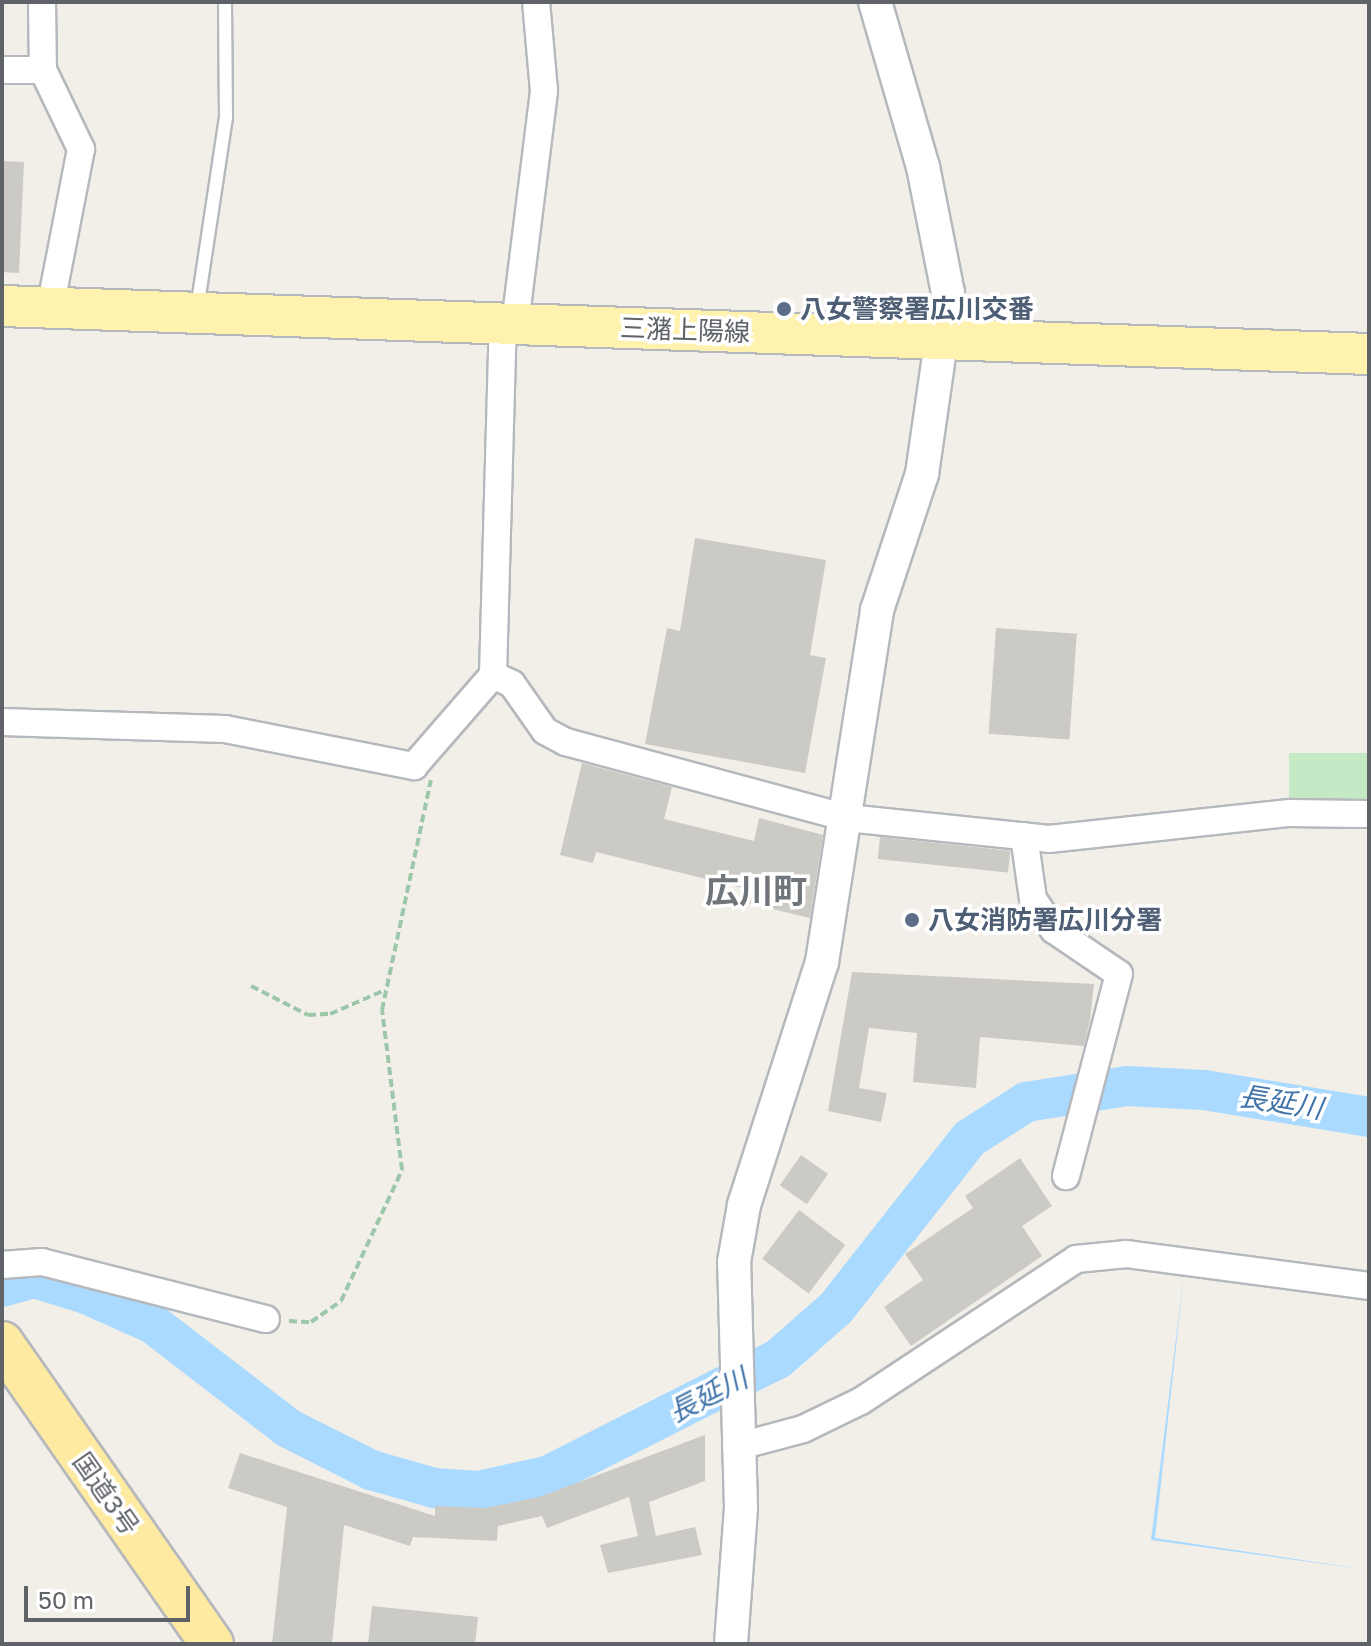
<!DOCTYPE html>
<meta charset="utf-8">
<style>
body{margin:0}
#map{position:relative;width:1371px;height:1646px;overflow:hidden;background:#f1efe8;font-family:"Golos Text","Noto Sans JP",sans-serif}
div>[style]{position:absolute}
.green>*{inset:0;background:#c5e8c5;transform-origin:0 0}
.water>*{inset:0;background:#aadaff}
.river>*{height:40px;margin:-20px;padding:0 20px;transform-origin:20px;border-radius:20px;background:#aadaff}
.building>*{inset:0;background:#cccac5;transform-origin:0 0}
.path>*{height:4px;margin-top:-2px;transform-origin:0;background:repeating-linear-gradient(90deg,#9cc7a9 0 8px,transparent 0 12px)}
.roads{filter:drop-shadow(2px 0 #b5b8bc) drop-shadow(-2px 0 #b5b8bc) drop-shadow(0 2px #b5b8bc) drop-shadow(0 -2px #b5b8bc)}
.service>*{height:12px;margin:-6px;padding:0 6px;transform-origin:6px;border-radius:6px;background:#fff}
.minor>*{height:26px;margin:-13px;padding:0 13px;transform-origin:13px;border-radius:13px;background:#fff}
.tertiary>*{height:32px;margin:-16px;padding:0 16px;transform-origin:16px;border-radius:16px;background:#fff}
.primary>*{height:40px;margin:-20px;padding:0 20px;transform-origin:20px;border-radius:20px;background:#fff2af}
.trunk>*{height:42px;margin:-21px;padding:0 21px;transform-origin:21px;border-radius:21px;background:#feeaa1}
.dots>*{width:22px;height:22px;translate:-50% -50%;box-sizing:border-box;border:4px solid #fff;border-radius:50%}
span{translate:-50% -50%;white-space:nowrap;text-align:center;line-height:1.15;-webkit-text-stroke:7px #fff;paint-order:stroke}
.service-label{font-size:26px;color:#4e5e75;font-weight:700}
.left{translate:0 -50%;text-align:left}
.street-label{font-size:26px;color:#5f6368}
.water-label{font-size:28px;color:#4174aa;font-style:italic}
.district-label{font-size:34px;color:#70757a;font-weight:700}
.frame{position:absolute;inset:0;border:4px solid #5f6368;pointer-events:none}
.scale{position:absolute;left:24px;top:1586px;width:166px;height:36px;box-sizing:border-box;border:4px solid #5f6368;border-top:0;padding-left:10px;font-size:24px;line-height:28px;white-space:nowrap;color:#5f6368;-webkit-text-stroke:6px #fff;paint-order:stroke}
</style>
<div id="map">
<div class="green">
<div style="left:1289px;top:753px;width:80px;height:48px"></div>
</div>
<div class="water">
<div style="clip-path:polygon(1184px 1274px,1155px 1538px,1369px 1570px,1151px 1540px)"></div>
</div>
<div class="river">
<div style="left:2px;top:1287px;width:33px;rotate:-16deg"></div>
<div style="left:34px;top:1278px;width:54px;rotate:17.1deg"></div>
<div style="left:86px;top:1294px;width:73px;rotate:24.1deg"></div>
<div style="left:153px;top:1324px;width:170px;rotate:37.6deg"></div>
<div style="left:288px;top:1428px;width:93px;rotate:26.8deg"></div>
<div style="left:371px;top:1470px;width:66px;rotate:15.9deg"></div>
<div style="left:434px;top:1488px;width:44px;rotate:3.9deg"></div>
<div style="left:478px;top:1491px;width:71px;rotate:-12.3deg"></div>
<div style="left:547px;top:1476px;width:259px;rotate:-26.9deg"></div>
<div style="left:778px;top:1359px;width:77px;rotate:-41.3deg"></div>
<div style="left:836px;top:1308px;width:216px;rotate:-51.8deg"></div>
<div style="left:970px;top:1138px;width:67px;rotate:-32.7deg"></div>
<div style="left:1026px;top:1102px;width:102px;rotate:-9deg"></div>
<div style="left:1127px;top:1086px;width:77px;rotate:3deg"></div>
<div style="left:1204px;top:1090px;width:167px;rotate:9.3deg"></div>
</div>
<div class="building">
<div style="clip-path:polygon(2px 161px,24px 162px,19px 273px,2px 272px)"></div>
<div style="clip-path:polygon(695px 538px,826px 560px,810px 655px,826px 658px,805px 773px,645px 744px,667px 628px,680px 631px)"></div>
<div style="left:996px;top:628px;width:81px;height:106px;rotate:4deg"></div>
<div style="clip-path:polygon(582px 763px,672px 787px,664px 819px,754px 841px,759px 818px,823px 835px,810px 918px,748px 903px,751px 890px,596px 852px,593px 863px,560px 855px)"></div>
<div style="left:880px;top:837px;width:131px;height:22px;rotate:6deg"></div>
<div style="clip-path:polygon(852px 972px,1094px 984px,1090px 1020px,1084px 1046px,980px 1037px,976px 1088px,913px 1082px,917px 1033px,869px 1028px,859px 1088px,887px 1093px,881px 1122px,828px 1111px)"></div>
<div style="left:801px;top:1155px;width:33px;height:37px;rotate:35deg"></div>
<div style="clip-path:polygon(1020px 1158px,1052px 1206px,1022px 1226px,1042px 1256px,911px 1346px,884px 1307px,923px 1280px,905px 1254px,973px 1208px,965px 1196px)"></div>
<div style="left:799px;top:1210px;width:58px;height:61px;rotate:37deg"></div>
<div style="clip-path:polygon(705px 1435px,705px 1481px,649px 1502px,656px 1536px,695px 1527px,702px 1555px,608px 1573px,600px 1545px,638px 1536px,629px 1497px,547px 1528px,542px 1516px,498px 1526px,497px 1541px,413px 1537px,410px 1546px,344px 1525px,332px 1644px,272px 1644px,287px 1507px,228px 1488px,240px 1453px,435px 1516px,435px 1506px,485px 1508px,539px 1497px)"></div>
<div style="clip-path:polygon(372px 1606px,478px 1617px,475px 1644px,368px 1644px)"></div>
</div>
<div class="path">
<div style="left:251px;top:986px;width:64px;rotate:27deg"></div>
<div style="left:308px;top:1015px;width:22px;rotate:-3deg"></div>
<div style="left:330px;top:1014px;width:60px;rotate:-23.6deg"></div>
<div style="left:289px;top:1321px;width:22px;rotate:3deg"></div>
<div style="left:311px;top:1322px;width:37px;rotate:-35deg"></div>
<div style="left:341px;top:1301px;width:145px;rotate:-65deg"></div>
<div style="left:402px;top:1170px;width:161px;rotate:-97.1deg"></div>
<div style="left:382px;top:1010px;width:235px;rotate:-78deg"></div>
</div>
<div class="roads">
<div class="service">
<div style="left:197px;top:309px;width:193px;rotate:-81.4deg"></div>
<div style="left:226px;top:118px;width:116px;rotate:-90.5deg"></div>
</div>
<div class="minor">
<div style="left:42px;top:2px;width:68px;rotate:89.2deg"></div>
<div style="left:43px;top:70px;width:88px;rotate:64.3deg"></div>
<div style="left:81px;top:149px;width:163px;rotate:101deg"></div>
<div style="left:2px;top:70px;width:41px"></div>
<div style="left:515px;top:324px;width:235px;rotate:-82.9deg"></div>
<div style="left:544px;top:91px;width:89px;rotate:-95.1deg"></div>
<div style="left:493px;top:675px;width:21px;rotate:25deg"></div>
<div style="left:512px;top:684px;width:57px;rotate:54.9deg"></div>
<div style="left:545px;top:731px;width:24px;rotate:28deg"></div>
<div style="left:566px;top:742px;width:291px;rotate:15.1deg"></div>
<div style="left:847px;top:818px;width:203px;rotate:5.9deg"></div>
<div style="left:1049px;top:839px;width:242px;rotate:-6.2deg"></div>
<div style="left:1290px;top:813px;width:79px;rotate:0.7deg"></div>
<div style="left:493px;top:675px;width:351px;rotate:-88.4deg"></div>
<div style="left:2px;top:722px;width:223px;rotate:1.8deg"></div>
<div style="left:225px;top:729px;width:193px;rotate:11.1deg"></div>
<div style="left:414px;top:766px;width:121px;rotate:-49deg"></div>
<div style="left:1024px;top:836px;width:64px;rotate:81.9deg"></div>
<div style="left:1033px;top:899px;width:37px;rotate:56deg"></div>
<div style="left:1054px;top:930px;width:78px;rotate:34.1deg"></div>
<div style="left:1119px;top:974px;width:209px;rotate:104.7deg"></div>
<div style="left:2px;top:1265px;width:40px;rotate:-4.3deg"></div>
<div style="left:42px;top:1262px;width:231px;rotate:14.3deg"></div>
<div style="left:736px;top:1447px;width:69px;rotate:-15deg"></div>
<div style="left:803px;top:1429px;width:64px;rotate:-25.8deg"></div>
<div style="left:861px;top:1401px;width:258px;rotate:-33.4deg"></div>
<div style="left:1076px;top:1259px;width:51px;rotate:-5.6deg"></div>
<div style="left:1127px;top:1254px;width:244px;rotate:7.5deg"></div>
</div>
<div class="tertiary">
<div style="left:731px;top:1644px;width:136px;rotate:-85.8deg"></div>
<div style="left:741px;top:1508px;width:246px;rotate:-91.6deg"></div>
<div style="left:734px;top:1262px;width:58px;rotate:-80deg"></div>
<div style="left:744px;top:1205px;width:255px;rotate:-72.2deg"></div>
<div style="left:822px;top:962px;width:356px;rotate:-81.1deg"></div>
<div style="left:877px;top:610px;width:143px;rotate:-71.7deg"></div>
<div style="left:922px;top:474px;width:183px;rotate:-81.8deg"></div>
<div style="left:948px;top:293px;width:128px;rotate:-101.2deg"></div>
<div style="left:923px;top:167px;width:172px;rotate:-106.2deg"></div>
</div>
<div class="primary">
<div style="left:2px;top:306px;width:1368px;rotate:2.01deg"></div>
</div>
<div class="trunk">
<div style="left:2px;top:1343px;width:367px;rotate:55.1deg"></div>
</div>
</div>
<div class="dots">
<div style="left:784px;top:309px;background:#5c6f8a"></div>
<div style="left:912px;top:920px;background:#5c6f8a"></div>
</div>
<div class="service-label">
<span class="left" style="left:800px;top:309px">八女警察署広川交番</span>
<span class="left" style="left:928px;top:920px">八女消防署広川分署</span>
</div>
<div class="street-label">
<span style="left:685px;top:330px;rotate:2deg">三潴上陽線</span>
<span style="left:106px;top:1494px;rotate:55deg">国道3号</span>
</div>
<div class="water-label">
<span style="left:1281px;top:1102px;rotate:9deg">長延川</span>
<span style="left:708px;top:1395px;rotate:-27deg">長延川</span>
</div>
<div class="district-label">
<span style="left:756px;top:891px">広川町</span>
</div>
<div class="frame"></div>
<div class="scale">50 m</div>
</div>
